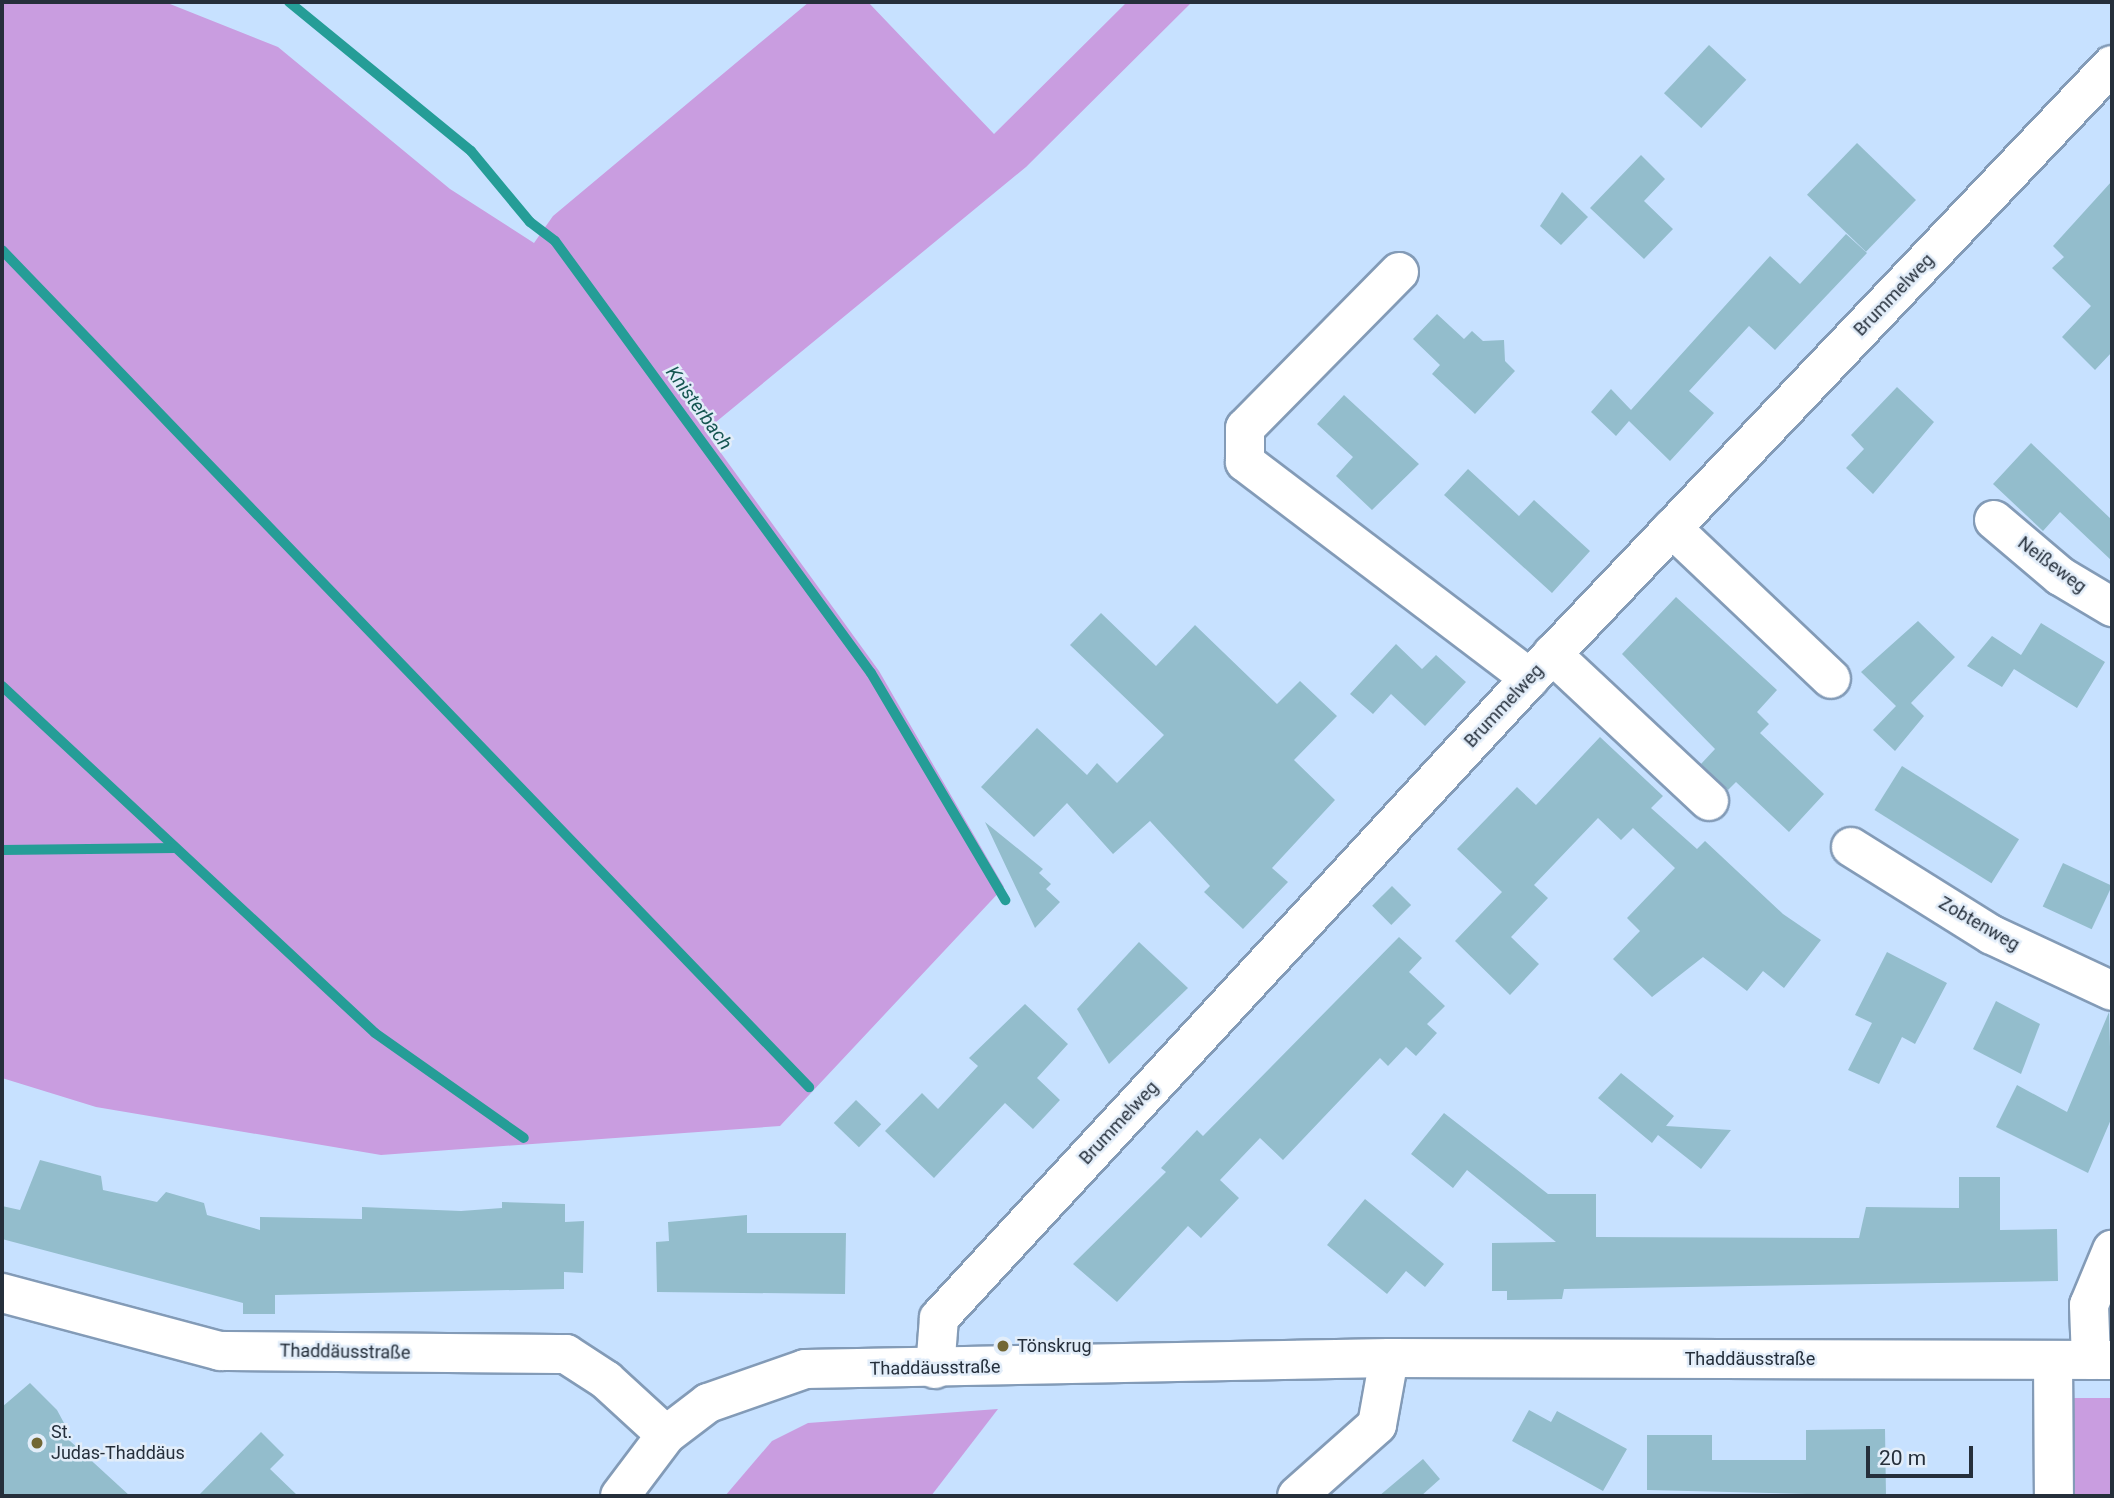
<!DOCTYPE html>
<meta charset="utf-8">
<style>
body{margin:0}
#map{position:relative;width:2114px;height:1498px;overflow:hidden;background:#c7e1ff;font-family:Roboto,sans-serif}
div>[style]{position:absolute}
.green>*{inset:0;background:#c99de0;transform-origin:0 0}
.stream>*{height:10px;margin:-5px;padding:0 5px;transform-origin:5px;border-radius:5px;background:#259d97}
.building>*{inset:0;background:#93bdcc;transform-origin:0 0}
.roads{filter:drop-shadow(2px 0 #839bb7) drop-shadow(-2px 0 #839bb7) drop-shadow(0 2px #839bb7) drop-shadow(0 -2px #839bb7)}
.minor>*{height:38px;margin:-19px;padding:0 19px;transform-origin:19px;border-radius:19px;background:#fff}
.dots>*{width:19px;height:19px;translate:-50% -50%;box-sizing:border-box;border:4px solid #e2edf9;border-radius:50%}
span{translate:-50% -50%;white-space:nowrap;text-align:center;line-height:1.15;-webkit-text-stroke:5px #e2edf9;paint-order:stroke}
.street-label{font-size:18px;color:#252f3b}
.poi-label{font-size:18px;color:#252f3b}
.left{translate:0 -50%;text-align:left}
.water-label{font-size:19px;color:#165652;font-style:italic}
.frame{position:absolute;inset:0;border:4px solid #252f3b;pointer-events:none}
.scale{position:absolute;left:1866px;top:1446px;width:107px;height:32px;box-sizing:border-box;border:4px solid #252f3b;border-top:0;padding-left:9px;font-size:21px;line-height:24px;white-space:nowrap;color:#252f3b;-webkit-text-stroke:5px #e2edf9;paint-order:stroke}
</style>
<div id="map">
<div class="green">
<div style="clip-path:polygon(2px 2px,165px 2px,278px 47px,450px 189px,534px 243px,553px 216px,809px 2px,868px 2px,994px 134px,1127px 2px,1192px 2px,1026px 167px,705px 431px,879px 671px,1004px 887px,780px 1126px,381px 1155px,96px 1107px,2px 1078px)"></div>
<div style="left:2112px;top:1398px;width:98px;height:46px;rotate:90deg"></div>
<div style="clip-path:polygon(998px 1409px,931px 1496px,725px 1496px,772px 1441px,808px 1423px)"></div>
</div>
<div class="stream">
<div style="left:289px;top:2px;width:235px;rotate:39.3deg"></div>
<div style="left:471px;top:151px;width:92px;rotate:50.3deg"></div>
<div style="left:530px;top:222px;width:31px;rotate:37deg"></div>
<div style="left:555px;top:241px;width:535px;rotate:53.82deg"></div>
<div style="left:871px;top:673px;width:264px;rotate:59.4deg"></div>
<div style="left:2px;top:250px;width:1163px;rotate:46.05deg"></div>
<div style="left:2px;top:686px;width:509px;rotate:42.93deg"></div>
<div style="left:375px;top:1033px;width:182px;rotate:35.2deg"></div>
<div style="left:2px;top:850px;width:173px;rotate:-0.7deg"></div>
</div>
<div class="building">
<div style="left:1709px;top:45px;width:51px;height:66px;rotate:43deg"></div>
<div style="left:1857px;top:143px;width:82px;height:72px;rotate:44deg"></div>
<div style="clip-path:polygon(1641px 155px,1665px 179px,1644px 201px,1673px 229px,1644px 259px,1590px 208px)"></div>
<div style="clip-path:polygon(2112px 181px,2112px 352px,2095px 370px,2062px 337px,2091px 306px,2052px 268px,2064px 257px,2053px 246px)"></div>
<div style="clip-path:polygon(1562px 192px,1588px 217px,1561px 245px,1540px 226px)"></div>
<div style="clip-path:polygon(1846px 234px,1867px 253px,1775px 350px,1749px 326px,1689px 391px,1714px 413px,1670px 461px,1629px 421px,1616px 436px,1591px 412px,1611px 389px,1631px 410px,1770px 256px,1800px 284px)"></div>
<div style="clip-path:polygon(1437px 314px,1464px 339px,1472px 331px,1483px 341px,1504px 340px,1505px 361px,1515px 371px,1475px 414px,1432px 374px,1440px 365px,1413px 339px)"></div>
<div style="clip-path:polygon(1897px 387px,1934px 422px,1873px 494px,1846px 468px,1864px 449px,1851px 435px)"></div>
<div style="clip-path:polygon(1344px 395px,1419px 464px,1372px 510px,1336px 476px,1353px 457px,1317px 424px)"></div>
<div style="clip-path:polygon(2031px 443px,2112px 520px,2112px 561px,2060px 512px,2043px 531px,1993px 484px)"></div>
<div style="clip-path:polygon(1468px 469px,1519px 516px,1534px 500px,1590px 551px,1552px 593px,1444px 495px)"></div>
<div style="clip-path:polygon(1676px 597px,1777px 690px,1757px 712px,1769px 724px,1760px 733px,1824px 794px,1789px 832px,1736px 782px,1728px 790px,1701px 764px,1715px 749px,1622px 654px)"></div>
<div style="clip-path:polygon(1101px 613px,1156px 666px,1195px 625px,1277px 704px,1300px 681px,1337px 716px,1294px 760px,1335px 800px,1272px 868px,1288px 882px,1243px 929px,1204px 892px,1210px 886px,1150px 821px,1113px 854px,1067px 803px,1034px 837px,981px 787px,1037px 728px,1087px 775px,1097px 763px,1117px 783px,1164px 735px,1070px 645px)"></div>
<div style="clip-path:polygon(1918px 621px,1955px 657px,1911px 703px,1924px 716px,1895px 751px,1873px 730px,1896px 706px,1861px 672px)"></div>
<div style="clip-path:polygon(2041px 623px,2105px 662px,2077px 708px,2014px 669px,2002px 687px,1967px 666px,1992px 636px,2021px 655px)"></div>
<div style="clip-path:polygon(1396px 644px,1422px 669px,1436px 655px,1466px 682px,1425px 726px,1391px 694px,1373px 714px,1350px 694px)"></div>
<div style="clip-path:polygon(1600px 737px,1663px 796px,1651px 808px,1697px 849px,1705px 841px,1783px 914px,1821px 940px,1784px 988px,1763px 971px,1747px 991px,1703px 957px,1652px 997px,1613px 959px,1640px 931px,1627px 918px,1675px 868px,1633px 828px,1621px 840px,1598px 818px,1534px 885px,1548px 898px,1511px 937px,1539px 964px,1510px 995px,1455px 941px,1502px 892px,1457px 849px,1517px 787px,1536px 805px)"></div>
<div style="left:1902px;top:766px;width:138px;height:52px;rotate:32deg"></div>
<div style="clip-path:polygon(985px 822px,1043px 869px,1039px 873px,1051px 884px,1046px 889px,1060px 902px,1035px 928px)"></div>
<div style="left:2063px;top:863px;width:54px;height:48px;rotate:25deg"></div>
<div style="left:1392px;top:886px;width:27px;height:28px;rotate:45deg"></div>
<div style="clip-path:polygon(1399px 937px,1422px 958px,1409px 972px,1445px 1006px,1427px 1024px,1437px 1033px,1416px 1056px,1406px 1047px,1388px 1066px,1380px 1058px,1283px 1160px,1260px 1138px,1220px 1180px,1239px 1198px,1201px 1238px,1188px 1226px,1117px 1302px,1073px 1264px,1166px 1172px,1161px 1168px,1197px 1130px,1203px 1136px)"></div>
<div style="clip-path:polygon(1139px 942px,1188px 988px,1109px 1064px,1077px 1009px)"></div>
<div style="clip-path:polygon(1887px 952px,1947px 983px,1915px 1044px,1902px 1037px,1879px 1084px,1848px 1070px,1872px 1023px,1855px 1015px)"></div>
<div style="clip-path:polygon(1996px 1001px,2040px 1024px,2021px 1074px,1973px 1049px)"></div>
<div style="clip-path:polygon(1025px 1004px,1068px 1044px,1037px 1078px,1060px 1100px,1033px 1129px,1005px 1103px,934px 1178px,885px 1131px,922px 1093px,938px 1109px,978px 1066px,969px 1058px)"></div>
<div style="clip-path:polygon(2109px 1012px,2112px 1117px,2088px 1173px,1996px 1127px,2017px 1085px,2067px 1112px)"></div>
<div style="clip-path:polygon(1621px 1073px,1674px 1116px,1666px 1126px,1731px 1130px,1701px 1169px,1658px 1135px,1652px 1143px,1598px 1098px)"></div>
<div style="left:856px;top:1100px;width:35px;height:32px;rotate:44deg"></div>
<div style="clip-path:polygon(1444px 1113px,1548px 1194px,1596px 1194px,1596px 1237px,1859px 1238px,1866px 1207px,1959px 1208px,1959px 1177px,2000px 1177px,2000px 1230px,2057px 1229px,2058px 1281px,1564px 1289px,1562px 1299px,1507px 1300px,1507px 1291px,1492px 1291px,1492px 1243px,1556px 1242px,1467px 1170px,1453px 1188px,1411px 1154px)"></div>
<div style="clip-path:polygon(40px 1160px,101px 1176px,103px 1190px,157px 1202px,166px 1192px,204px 1203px,207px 1215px,260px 1230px,260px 1217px,362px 1219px,362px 1207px,461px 1211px,502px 1208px,502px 1202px,565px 1204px,565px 1222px,584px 1221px,583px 1273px,564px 1272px,564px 1289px,275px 1295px,275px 1314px,243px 1314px,243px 1303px,2px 1239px,2px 1206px,20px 1210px)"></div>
<div style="clip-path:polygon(1365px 1199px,1444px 1264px,1425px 1287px,1406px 1271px,1387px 1294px,1327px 1245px)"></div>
<div style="clip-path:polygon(747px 1215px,747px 1233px,846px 1233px,845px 1294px,657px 1292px,656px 1242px,669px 1241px,668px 1222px)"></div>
<div style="clip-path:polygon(30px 1383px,57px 1410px,64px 1423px,58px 1430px,130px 1496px,2px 1496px,2px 1407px)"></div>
<div style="clip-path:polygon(1529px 1410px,1551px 1422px,1557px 1411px,1627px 1449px,1603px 1491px,1512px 1441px)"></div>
<div style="clip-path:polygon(1885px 1429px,1886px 1496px,1647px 1490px,1647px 1435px,1712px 1435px,1712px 1460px,1806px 1460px,1806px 1430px)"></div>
<div style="clip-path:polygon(261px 1432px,284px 1455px,270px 1469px,298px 1496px,198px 1496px)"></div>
<div style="clip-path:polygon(1423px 1459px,1440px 1479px,1421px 1496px,1379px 1496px)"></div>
</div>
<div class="roads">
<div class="minor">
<div style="left:1399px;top:272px;width:219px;rotate:134.6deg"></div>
<div style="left:1245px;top:428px;width:34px;rotate:90deg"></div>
<div style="left:1245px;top:462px;width:358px;rotate:37.2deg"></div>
<div style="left:1994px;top:520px;width:87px;rotate:40.3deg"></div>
<div style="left:2060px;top:576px;width:61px;rotate:30.8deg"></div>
<div style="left:1672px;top:528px;width:219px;rotate:43.5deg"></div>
<div style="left:1552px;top:654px;width:215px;rotate:43.1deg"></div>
<div style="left:1851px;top:847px;width:166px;rotate:32deg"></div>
<div style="left:1992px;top:935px;width:132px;rotate:25deg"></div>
<div style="left:2px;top:1293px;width:226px;rotate:14.9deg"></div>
<div style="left:220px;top:1351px;width:346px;rotate:0.5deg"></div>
<div style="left:566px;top:1354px;width:48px;rotate:33deg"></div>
<div style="left:606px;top:1380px;width:81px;rotate:42.5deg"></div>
<div style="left:2053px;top:1360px;width:136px;rotate:89.6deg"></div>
<div style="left:2091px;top:1360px;width:55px;rotate:-92.1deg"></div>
<div style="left:2089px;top:1305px;width:60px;rotate:-67.3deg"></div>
<div style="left:935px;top:1369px;width:51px;rotate:-85.5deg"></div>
<div style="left:939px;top:1318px;width:871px;rotate:-47.28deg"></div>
<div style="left:1530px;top:678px;width:845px;rotate:-46.49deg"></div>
<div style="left:620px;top:1496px;width:76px;rotate:-53deg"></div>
<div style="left:666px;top:1435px;width:53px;rotate:-37.3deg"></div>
<div style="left:708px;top:1403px;width:103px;rotate:-19.3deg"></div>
<div style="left:805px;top:1369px;width:584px;rotate:-1.08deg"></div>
<div style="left:1389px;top:1358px;width:723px;rotate:0.16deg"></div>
<div style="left:1297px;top:1496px;width:107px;rotate:-41.6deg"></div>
<div style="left:1377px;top:1425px;width:68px;rotate:-79.8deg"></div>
</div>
</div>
<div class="dots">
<div style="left:1003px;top:1346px;background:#726734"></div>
<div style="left:37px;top:1443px;background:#726734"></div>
</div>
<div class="street-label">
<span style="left:1894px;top:295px;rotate:-46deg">Brummelweg</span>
<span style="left:2052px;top:565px;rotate:37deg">Neißeweg</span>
<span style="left:1504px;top:706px;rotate:-47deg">Brummelweg</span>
<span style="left:1979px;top:924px;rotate:30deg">Zobtenweg</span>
<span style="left:1119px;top:1123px;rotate:-47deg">Brummelweg</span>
<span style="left:345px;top:1352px;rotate:1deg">Thaddäusstraße</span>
<span style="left:1750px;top:1359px">Thaddäusstraße</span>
<span style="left:935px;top:1368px;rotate:-1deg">Thaddäusstraße</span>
</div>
<div class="poi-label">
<span class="left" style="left:1017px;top:1346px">Tönskrug</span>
<span class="left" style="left:51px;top:1443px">St.<br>Judas-Thaddäus</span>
</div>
<div class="water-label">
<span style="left:699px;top:408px;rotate:54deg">Knisterbach</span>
</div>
<div class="frame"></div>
<div class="scale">20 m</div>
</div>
